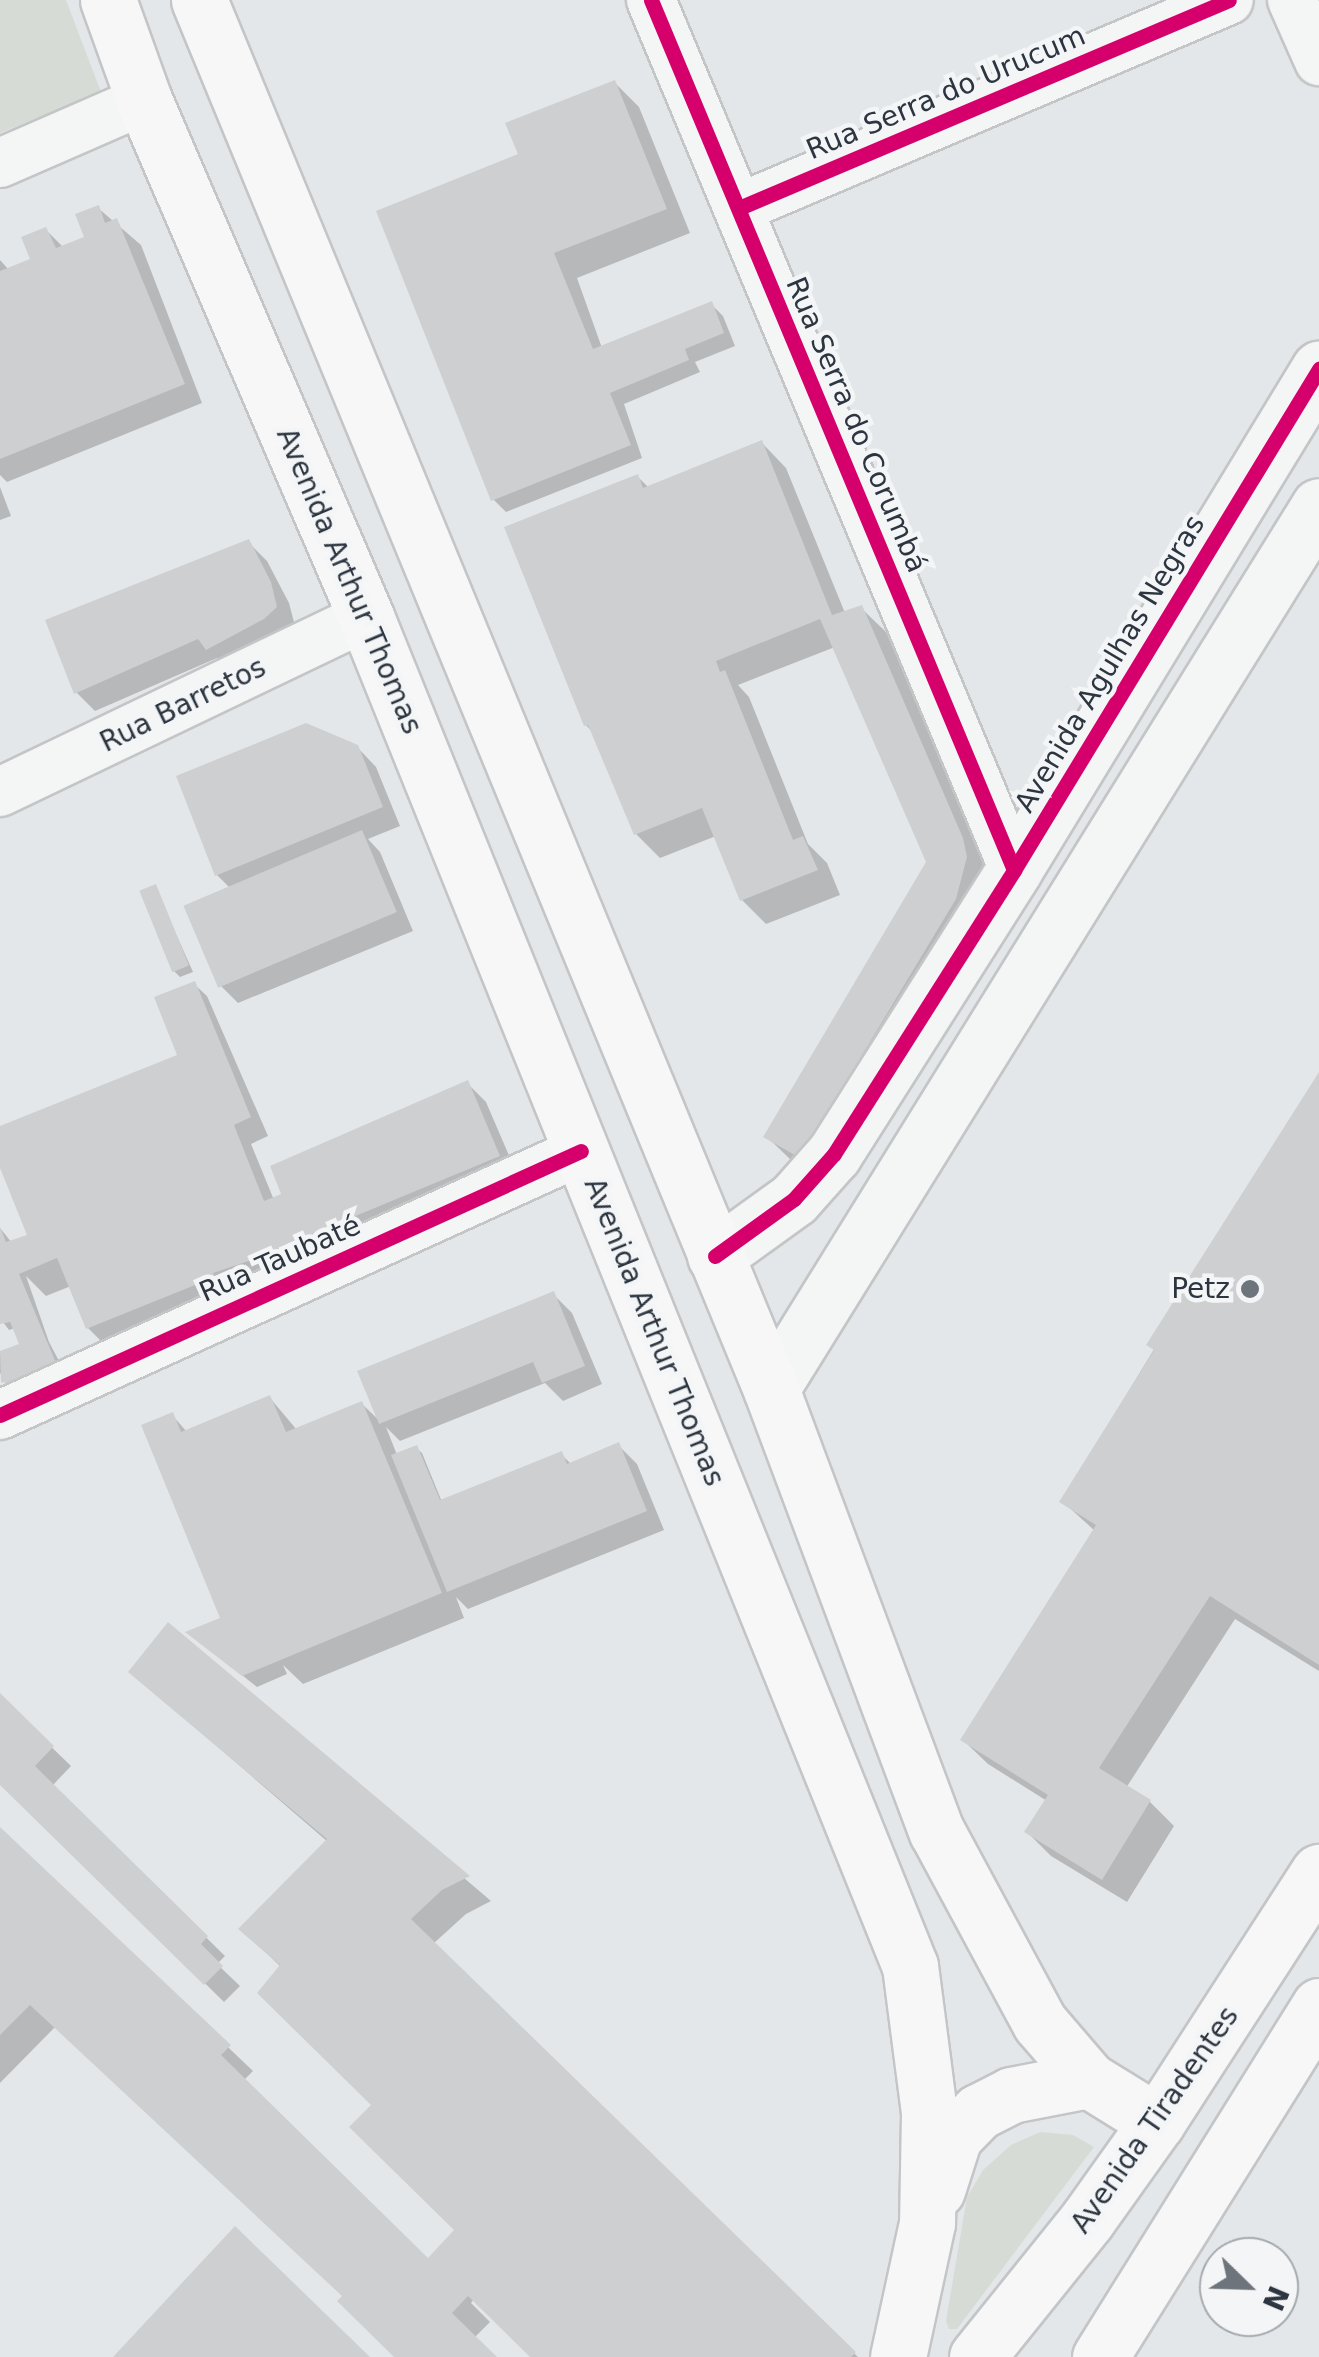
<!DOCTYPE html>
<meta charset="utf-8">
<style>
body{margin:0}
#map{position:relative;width:1319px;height:2357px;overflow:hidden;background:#e4e7e9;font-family:"DejaVu Sans",sans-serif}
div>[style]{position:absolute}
.green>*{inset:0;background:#d6dcd5}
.shadow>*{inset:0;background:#0003}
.building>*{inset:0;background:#cdcfd1;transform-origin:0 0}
.roads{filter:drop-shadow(2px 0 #c3c5c7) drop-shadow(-2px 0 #c3c5c7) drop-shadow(0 2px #c3c5c7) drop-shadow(0 -2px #c3c5c7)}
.minor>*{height:48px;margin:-24px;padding:0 24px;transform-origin:24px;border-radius:24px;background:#f4f5f5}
.tertiary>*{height:55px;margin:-27.5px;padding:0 27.5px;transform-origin:27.5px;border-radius:27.5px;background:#f4f5f5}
.secondary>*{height:55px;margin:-27.5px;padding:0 27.5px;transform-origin:27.5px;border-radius:27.5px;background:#f7f7f8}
.primary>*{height:55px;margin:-27.5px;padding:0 27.5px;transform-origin:27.5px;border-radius:27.5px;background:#f7f7f8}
.cycleway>*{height:15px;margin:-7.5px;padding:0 7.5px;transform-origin:7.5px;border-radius:7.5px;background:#d6006c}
.dots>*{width:28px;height:28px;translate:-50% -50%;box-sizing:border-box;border:5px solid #f3f5f7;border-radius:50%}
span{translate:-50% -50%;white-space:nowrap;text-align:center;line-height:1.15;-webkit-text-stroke:9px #f3f5f7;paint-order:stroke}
.street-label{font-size:28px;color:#2d3640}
.poi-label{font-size:28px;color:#2d3640}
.right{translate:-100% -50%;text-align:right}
.north{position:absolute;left:1199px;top:2237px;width:100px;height:100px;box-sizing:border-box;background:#f3f5f7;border:2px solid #a4a9ae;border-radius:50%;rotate:113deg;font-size:28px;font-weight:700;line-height:40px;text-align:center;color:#2d3640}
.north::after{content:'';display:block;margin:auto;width:35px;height:45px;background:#6d747b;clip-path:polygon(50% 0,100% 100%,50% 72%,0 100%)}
</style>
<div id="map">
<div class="green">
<div style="clip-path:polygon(0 0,66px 0,101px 92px,0 133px)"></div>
<div style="clip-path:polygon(1040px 2132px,1073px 2135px,1094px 2147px,957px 2329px,949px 2329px,946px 2321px,967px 2197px,983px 2170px,1011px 2145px)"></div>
</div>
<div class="shadow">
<div style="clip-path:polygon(615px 83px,639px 107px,690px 233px,577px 278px,602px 348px,711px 304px,723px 316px,735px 346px,695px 362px,700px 372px,624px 404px,642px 458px,506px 512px,493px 499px,521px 156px)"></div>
<div style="clip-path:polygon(98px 208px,141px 245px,202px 403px,7px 482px,0 475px,0 260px,9px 270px,33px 260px,46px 230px,64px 248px,87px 238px)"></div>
<div style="clip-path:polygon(762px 443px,786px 468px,845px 613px,861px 608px,886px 632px,987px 865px,825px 1180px,791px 1160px,766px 1136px,929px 862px,835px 647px,738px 685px,749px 697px,808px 844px,827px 863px,840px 895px,766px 924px,742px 900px,716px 836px,660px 858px,636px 834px,594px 734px,586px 725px,637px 476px,649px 488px)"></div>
<div style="clip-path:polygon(0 487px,11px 516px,0 520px)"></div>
<div style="clip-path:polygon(248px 542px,267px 561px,289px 603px,295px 626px,226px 667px,217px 658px,95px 711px,76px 692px)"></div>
<div style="clip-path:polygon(357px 747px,376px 767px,400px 826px,368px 839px,380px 852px,413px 931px,238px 1003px,219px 984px,229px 887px,217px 875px)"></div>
<div style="clip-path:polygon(155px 887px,193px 972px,180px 977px,174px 971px)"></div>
<div style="clip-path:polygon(194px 984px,207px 996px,268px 1136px,251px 1144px,274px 1200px,467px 1083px,486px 1102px,517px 1174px,112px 1352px,88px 1328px,71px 1286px,46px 1296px,26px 1276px,49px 1342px,69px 1380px,16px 1394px,0 1373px,0 1354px,22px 1345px,15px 1328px,9px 1330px,0 1318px,0 1228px,12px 1243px,30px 1236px,0 1162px,0 1129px,180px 1056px)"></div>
<div style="clip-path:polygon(1319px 1077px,1319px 1671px,1235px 1619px,1126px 1788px,1150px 1802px,1174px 1826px,1127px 1902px,1051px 1856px,1027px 1832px,1047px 1801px,988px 1764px,963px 1740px,1095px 1531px,1062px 1501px)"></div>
<div style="clip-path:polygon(553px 1294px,572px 1313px,602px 1384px,563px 1401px,545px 1383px,400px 1441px,386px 1427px,397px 1455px,416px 1448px,422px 1453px,442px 1502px,561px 1454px,572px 1465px,618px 1445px,637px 1464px,664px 1530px,468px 1609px,456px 1597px,464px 1618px,303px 1684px,283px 1665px,287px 1674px,257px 1687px,189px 1633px,223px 1619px,172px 1415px,187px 1432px,270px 1398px,297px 1430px,362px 1404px,382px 1423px,360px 1373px)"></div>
<div style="clip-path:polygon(168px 1625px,491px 1901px,466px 1914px,433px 1944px,858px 2357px,533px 2357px,474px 2299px,471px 2303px,490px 2322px,474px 2338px,493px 2357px,397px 2357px,345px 2297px,55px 2027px,0 2083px,0 1830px,253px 2071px,243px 2081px,428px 2261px,457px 2230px,281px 1967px,241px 1929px,328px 1842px,131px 1672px)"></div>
<div style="clip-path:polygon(0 1697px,71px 1766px,52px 1786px,225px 1956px,217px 1964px,240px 1986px,224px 2002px,0 1782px)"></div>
</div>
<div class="building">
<div style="clip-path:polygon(615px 80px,667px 209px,554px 253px,593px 349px,712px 301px,724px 333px,685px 349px,689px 360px,610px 393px,631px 445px,491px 501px,376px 211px,518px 154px,505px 123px)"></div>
<div style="clip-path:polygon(99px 205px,105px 223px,117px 218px,185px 384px,0 459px,0 271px,30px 259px,21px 237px,46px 227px,56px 248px,84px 237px,75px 214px)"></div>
<div style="clip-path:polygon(762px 440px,832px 615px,862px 605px,963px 838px,967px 857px,956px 899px,800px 1158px,763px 1137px,926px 862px,820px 619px,716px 661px,720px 672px,725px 670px,793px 840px,803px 836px,818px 870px,740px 901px,702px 808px,634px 835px,588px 725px,584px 726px,504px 527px,638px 474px,643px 488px)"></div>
<div style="clip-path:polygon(249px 539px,271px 582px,277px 607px,264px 619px,206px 650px,198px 639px,74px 694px,45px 620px)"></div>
<div style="clip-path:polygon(306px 723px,358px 745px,383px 807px,215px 876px,176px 776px)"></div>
<div style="left:362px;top:830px;width:89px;height:194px;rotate:67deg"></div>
<div style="left:156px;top:884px;width:88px;height:18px;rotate:68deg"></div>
<div style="clip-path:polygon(195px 981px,251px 1117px,234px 1125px,264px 1201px,281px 1194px,270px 1166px,468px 1080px,500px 1156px,300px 1239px,302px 1243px,213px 1273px,215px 1277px,86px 1329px,57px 1258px,19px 1274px,58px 1368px,11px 1384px,1px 1382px,0 1351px,19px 1344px,10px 1322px,0 1324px,0 1227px,6px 1242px,27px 1235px,0 1168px,0 1126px,177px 1055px,154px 997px)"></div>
<div style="clip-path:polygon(1319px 1072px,1319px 1665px,1210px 1596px,1099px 1768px,1151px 1800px,1102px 1880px,1024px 1832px,1048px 1795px,960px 1740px,1096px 1525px,1059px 1502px,1154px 1350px,1146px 1345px)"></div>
<div style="clip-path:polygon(554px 1291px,585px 1366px,542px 1383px,533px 1362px,379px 1424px,357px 1371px)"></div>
<div style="clip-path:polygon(270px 1395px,286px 1432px,362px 1401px,442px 1593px,242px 1676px,185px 1632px,220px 1618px,141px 1425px,173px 1412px,181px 1432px)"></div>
<div style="clip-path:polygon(619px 1442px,647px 1511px,447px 1592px,391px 1455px,417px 1445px,440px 1500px,562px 1451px,567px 1464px)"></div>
<div style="clip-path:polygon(168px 1622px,470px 1876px,442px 1890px,411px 1919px,856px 2352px,851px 2357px,530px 2357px,468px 2296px,452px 2313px,497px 2357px,394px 2357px,337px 2301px,342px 2296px,30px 2005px,0 2035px,0 1827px,231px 2045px,221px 2055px,428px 2258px,454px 2230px,349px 2127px,371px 2105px,257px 1993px,280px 1965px,238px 1929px,327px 1839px,128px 1672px)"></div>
<div style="clip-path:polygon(0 1693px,54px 1746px,35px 1766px,208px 1936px,201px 1944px,223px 1966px,204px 1985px,0 1785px)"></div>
<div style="clip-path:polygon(235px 2226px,370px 2357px,113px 2357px)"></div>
</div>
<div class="roads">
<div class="minor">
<div style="left:651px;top:0;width:943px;rotate:67.35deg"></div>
<div style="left:1292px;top:0;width:67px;rotate:66.1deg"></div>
<div style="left:0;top:163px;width:157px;rotate:-23.6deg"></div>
<div style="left:739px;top:208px;width:532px;rotate:-23deg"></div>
<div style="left:0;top:792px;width:406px;rotate:-25.6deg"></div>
<div style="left:0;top:1415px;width:638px;rotate:-24.44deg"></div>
</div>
<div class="tertiary">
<div style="left:715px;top:1256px;width:97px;rotate:-35.8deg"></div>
<div style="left:794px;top:1199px;width:60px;rotate:-48.4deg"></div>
<div style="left:834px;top:1154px;width:336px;rotate:-57.6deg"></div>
<div style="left:1014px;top:870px;width:587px;rotate:-58.67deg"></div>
<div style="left:771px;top:1389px;width:1039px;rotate:-58.18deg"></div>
</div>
<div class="secondary">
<div style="left:108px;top:0;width:106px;rotate:70.2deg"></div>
<div style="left:144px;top:100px;width:563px;rotate:66.76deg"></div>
<div style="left:366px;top:617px;width:1455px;rotate:68.04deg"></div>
<div style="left:910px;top:1966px;width:147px;rotate:82.6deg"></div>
<div style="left:929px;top:2112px;width:111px;rotate:91deg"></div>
<div style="left:927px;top:2223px;width:137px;rotate:102.2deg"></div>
<div style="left:199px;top:0;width:1502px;rotate:67.62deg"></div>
<div style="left:771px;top:1389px;width:473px;rotate:69.5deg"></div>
<div style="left:937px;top:1832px;width:217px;rotate:61.7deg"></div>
<div style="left:1040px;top:2023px;width:75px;rotate:49.3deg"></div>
<div style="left:1089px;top:2080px;width:80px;rotate:31.7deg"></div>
<div style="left:937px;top:2190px;width:56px;rotate:-72.2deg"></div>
<div style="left:954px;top:2137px;width:35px;rotate:-46deg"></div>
<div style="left:978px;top:2112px;width:37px;rotate:-27deg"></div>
<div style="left:1011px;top:2095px;width:79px;rotate:-10.9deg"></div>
</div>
<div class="primary">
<div style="left:977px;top:2357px;width:176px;rotate:-51.2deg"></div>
<div style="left:1087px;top:2220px;width:120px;rotate:-54.5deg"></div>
<div style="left:1157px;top:2122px;width:298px;rotate:-57.1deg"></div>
<div style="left:1100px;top:2357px;width:414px;rotate:-58deg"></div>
</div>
</div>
<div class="cycleway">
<div style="left:651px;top:0;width:943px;rotate:67.35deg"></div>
<div style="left:739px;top:208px;width:532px;rotate:-23deg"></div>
<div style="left:715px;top:1256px;width:97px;rotate:-35.8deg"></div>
<div style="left:794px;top:1199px;width:60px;rotate:-48.4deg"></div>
<div style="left:834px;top:1154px;width:336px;rotate:-57.6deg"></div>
<div style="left:1014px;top:870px;width:587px;rotate:-58.67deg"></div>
<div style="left:0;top:1415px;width:638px;rotate:-24.44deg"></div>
</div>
<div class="dots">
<div style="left:1250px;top:1289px;background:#6d747b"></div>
</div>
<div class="street-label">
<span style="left:946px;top:93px;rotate:-23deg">Rua Serra do Urucum</span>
<span style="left:856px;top:425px;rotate:67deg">Rua Serra do Corumbá</span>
<span style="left:349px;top:581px;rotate:67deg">Avenida Arthur Thomas</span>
<span style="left:1110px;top:664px;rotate:-59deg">Avenida Agulhas Negras</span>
<span style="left:183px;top:705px;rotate:-26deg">Rua Barretos</span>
<span style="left:280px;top:1259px;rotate:-24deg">Rua Taubaté</span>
<span style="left:654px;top:1332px;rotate:68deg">Avenida Arthur Thomas</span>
<span style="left:1155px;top:2120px;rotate:-55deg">Avenida Tiradentes</span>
</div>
<div class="poi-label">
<span class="right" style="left:1230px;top:1289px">Petz</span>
</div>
<div class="north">N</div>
</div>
